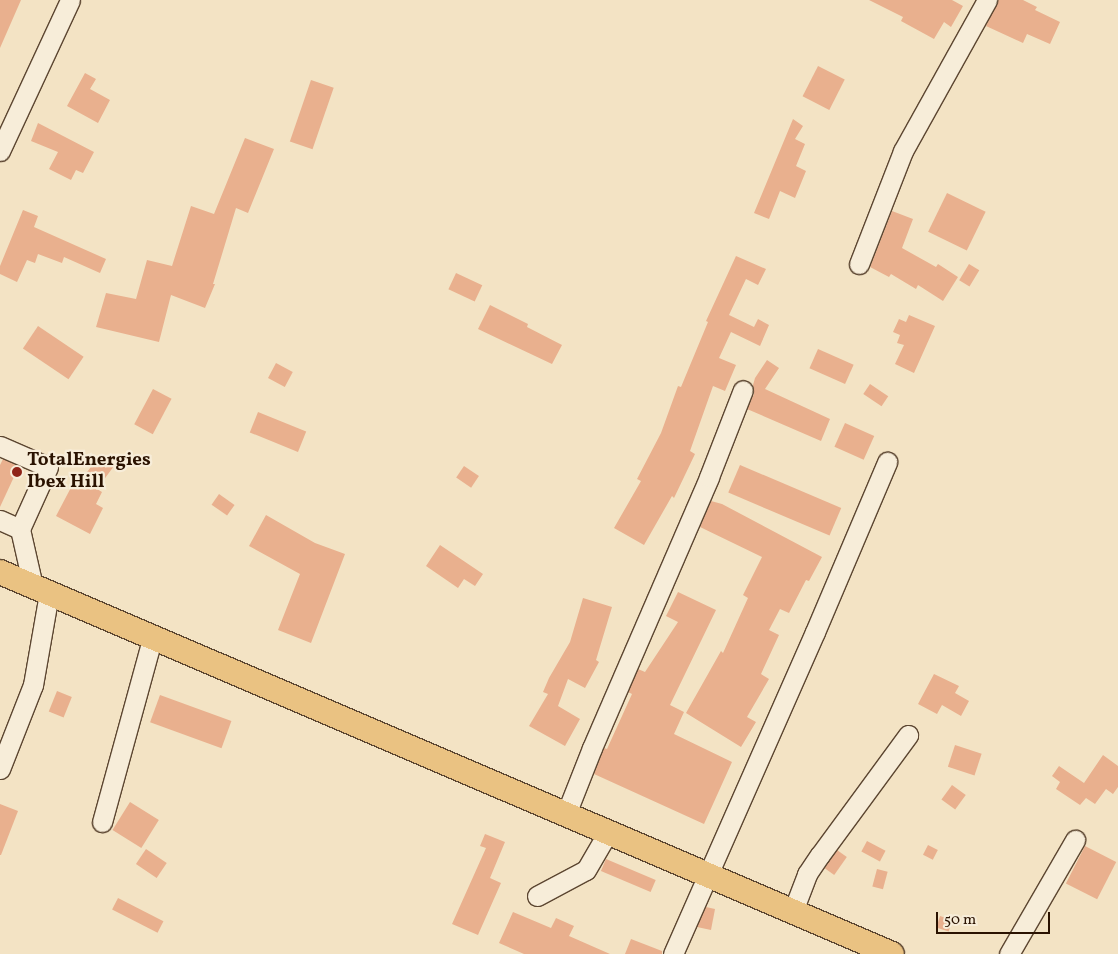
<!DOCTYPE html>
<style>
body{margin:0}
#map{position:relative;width:1118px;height:954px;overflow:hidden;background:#f3e3c4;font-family:Vollkorn,serif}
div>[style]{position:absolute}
.building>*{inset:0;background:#e9b08e;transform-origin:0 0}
.roads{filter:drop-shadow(1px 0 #5c4631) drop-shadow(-1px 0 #5c4631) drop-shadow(0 1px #5c4631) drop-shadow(0 -1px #5c4631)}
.minor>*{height:19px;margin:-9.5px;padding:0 9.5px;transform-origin:9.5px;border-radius:9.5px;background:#f7edd9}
.major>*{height:24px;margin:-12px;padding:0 12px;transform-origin:12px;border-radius:12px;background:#eac282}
.dots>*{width:14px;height:14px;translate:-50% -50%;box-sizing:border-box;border:2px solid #f7edd9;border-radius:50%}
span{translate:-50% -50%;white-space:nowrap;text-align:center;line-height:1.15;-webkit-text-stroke:4.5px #f7edd9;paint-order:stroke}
.poi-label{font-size:19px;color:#2a1200;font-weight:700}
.left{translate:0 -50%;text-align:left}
.scale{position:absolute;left:936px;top:912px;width:114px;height:22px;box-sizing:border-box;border:2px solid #2a1200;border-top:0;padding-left:6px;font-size:15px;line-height:18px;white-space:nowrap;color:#2a1200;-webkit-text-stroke:4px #f7edd9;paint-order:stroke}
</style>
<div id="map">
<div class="building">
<div style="clip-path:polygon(0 0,21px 0,0 48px)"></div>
<div style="clip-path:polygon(869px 0,952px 0,963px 6px,951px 27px,944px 22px,934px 39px,901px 21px,903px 17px)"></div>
<div style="clip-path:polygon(998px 0,1023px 0,1037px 7px,1035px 10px,1060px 22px,1050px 44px,1027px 34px,1023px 43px,986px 26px)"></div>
<div style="left:818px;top:66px;width:30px;height:34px;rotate:27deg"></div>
<div style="clip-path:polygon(85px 73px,96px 79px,90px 89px,110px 100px,98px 123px,67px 106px)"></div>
<div style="left:311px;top:80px;width:24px;height:65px;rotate:19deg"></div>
<div style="clip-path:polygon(793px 119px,803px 126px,795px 139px,805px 144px,796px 166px,806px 171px,795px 198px,780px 191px,769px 219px,754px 213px)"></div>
<div style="clip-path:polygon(38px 123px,94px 152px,83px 173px,76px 170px,71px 180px,49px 169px,58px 152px,31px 141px)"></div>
<div style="clip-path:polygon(245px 138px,274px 149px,248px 213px,236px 208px,213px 284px,215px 284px,205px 308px,171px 295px,159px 342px,96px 327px,106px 293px,136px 299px,147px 260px,172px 266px,191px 206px,214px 214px)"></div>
<div style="left:947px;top:193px;width:43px;height:43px;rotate:26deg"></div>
<div style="clip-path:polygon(23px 210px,38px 216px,34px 227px,106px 259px,100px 273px,64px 257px,62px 263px,38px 254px,35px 263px,27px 260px,17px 282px,0 274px,0 266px)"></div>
<div style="clip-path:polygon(892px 211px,913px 219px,902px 248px,936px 267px,938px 264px,958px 277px,943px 301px,918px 285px,916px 289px,891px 274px,889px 277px,870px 267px)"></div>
<div style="clip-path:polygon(736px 256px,766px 269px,758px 285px,746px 279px,729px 315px,754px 327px,758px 319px,769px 325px,760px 346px,731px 332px,719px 358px,736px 365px,725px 391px,713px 386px,690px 451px,695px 454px,674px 498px,672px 496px,644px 545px,614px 528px,641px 481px,637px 479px,661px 433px,678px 386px,681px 387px,708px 322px,706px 321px)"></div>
<div style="left:969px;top:264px;width:12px;height:19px;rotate:31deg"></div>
<div style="left:456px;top:273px;width:29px;height:18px;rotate:25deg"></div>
<div style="clip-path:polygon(490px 305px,528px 324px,527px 327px,562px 345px,552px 364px,478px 329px)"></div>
<div style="clip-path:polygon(909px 315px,935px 326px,914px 373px,895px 364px,904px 345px,897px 343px,900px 335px,893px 332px,899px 319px,906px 322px)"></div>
<div style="left:38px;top:326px;width:55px;height:27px;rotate:34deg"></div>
<div style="left:818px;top:349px;width:39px;height:21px;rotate:24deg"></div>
<div style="clip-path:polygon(767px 360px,779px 368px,765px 389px,830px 419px,821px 441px,747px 409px,754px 394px,753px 385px,755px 378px)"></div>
<div style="left:276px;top:363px;width:19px;height:17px;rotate:28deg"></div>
<div style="left:870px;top:384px;width:22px;height:12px;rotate:34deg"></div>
<div style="left:153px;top:389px;width:21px;height:40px;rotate:28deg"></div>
<div style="left:258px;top:412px;width:52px;height:22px;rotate:22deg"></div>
<div style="left:845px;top:423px;width:32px;height:26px;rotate:24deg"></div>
<div style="clip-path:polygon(100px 455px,114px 466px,97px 489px,102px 492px,96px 504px,103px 508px,90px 534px,56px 516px,76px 478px,81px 480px)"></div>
<div style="clip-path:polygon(3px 459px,19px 466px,0 507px,0 465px)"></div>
<div style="left:740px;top:465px;width:110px;height:30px;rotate:23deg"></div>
<div style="left:464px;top:466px;width:18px;height:14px;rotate:34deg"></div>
<div style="left:219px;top:494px;width:19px;height:13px;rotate:35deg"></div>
<div style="clip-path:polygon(711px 501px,722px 504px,822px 557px,809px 581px,806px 580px,789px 613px,780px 609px,769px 630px,779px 635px,761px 674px,769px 679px,747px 717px,756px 722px,741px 747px,686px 713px,721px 651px,723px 653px,748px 598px,743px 595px,762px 557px,700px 527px)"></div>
<div style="clip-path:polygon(266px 515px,315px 543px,345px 554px,311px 643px,278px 630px,300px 574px,249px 546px)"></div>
<div style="clip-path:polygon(440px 545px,483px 574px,475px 586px,464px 579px,458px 588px,426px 566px)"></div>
<div style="clip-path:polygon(678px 592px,716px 610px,670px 705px,684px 712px,674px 734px,732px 762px,704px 824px,594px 774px,604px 748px,607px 749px,632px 694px,628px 692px,638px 669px,645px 672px,678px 622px,666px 616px)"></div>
<div style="clip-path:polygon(583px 598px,612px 607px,596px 660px,599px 662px,585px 688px,568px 679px,558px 706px,580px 719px,565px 746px,529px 726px,548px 694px,543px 692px,549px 678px,570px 642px)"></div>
<div style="clip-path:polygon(934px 674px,959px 686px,955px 693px,969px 701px,961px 716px,942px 705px,937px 714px,918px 704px)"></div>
<div style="left:57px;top:691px;width:16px;height:22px;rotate:22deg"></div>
<div style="left:160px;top:695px;width:76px;height:29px;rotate:20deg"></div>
<div style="left:955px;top:745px;width:28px;height:23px;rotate:18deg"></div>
<div style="clip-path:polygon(1103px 755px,1118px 766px,1118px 787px,1113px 794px,1106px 789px,1095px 804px,1086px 798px,1080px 805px,1056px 789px,1060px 782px,1052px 776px,1059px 766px,1084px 783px)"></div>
<div style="left:952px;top:785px;width:17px;height:18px;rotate:36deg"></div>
<div style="left:130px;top:802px;width:34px;height:33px;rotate:32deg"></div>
<div style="clip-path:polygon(0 804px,18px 811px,1px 855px,0 855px)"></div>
<div style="clip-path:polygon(485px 834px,505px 842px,490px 878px,501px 883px,478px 935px,452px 924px,486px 848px,480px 846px)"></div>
<div style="left:867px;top:841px;width:21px;height:12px;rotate:28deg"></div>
<div style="left:928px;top:845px;width:11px;height:11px;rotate:27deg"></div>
<div style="left:1085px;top:846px;width:35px;height:42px;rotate:27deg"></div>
<div style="left:146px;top:849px;width:25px;height:18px;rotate:34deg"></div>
<div style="left:837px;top:850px;width:12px;height:22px;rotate:35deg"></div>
<div style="left:606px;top:859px;width:54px;height:13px;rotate:23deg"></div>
<div style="left:877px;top:869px;width:11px;height:18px;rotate:15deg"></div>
<div style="left:118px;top:898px;width:51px;height:13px;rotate:27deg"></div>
<div style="clip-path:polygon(706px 907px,715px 909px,711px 930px,697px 927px)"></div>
<div style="clip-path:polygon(513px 912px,551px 928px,556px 918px,574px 926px,569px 936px,610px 954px,524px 954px,499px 943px)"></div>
<div style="left:940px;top:916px;width:13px;height:12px;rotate:18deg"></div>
<div style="clip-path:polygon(631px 939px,662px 951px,662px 954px,625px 954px)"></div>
</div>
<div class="roads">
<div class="minor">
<div style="left:0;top:151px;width:166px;rotate:-65.1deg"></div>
<div style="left:859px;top:264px;width:121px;rotate:-68.7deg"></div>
<div style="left:903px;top:151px;width:173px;rotate:-60.9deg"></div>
<div style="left:0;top:446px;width:52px;rotate:23.6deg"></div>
<div style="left:48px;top:467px;width:68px;rotate:114.3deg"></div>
<div style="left:20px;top:529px;width:22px;rotate:-156deg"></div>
<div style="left:20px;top:529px;width:58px;rotate:77.2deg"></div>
<div style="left:0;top:769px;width:90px;rotate:-68.6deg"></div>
<div style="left:33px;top:685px;width:93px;rotate:-80.1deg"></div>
<div style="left:566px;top:814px;width:71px;rotate:-68.5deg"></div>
<div style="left:592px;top:748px;width:295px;rotate:-66.6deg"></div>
<div style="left:709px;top:477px;width:93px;rotate:-68.7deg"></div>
<div style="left:102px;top:822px;width:193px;rotate:-74.7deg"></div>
<div style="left:537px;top:896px;width:55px;rotate:-28deg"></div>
<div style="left:586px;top:870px;width:44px;rotate:-59.9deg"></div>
<div style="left:793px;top:911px;width:40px;rotate:-69deg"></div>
<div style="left:807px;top:874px;width:23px;rotate:-56deg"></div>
<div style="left:820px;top:855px;width:149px;rotate:-53.7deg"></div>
<div style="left:673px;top:954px;width:352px;rotate:-66.2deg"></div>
<div style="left:815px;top:632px;width:185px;rotate:-67deg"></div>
<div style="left:1009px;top:954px;width:132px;rotate:-59.9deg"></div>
</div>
<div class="major">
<div style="left:0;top:572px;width:970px;rotate:23.18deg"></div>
</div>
</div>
<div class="dots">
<div style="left:17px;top:472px;background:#8f2418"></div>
</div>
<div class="poi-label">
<span class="left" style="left:27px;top:472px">TotalEnergies<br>Ibex Hill</span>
</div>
<div class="scale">50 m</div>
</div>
